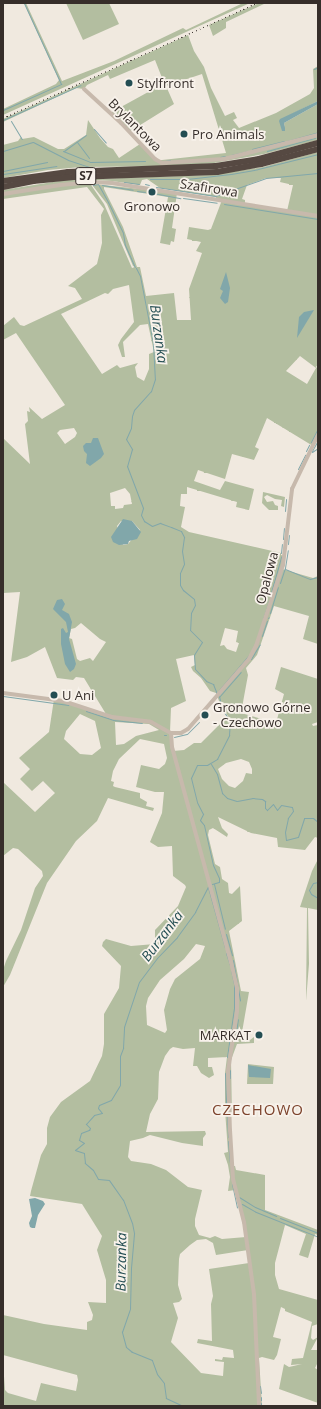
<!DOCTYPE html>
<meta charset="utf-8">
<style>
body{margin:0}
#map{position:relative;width:321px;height:1409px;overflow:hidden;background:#f0e9df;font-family:"Open Sans",sans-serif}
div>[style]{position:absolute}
.green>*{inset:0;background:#b3bea0}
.water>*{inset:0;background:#81a7aa}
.stream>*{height:1px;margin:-0.5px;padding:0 0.5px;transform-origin:0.5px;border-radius:0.5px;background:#81a7aa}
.minor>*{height:4px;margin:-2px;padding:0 2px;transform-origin:2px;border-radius:2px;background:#c7b9ac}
.highway>*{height:6px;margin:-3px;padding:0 3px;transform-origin:3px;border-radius:3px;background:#564942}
.rail>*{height:1px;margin-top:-0.5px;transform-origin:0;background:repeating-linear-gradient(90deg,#362e2a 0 1px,transparent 0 4px)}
.dots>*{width:11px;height:11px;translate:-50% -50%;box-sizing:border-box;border:2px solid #f8f2eb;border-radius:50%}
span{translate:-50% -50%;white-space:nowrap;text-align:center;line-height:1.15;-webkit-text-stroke:3.5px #f8f2eb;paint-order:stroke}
.shield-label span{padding:1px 3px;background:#f8f2eb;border:1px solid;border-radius:3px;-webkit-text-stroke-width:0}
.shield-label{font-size:12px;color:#362e2a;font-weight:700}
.poi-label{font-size:13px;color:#362e2a}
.left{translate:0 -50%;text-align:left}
.right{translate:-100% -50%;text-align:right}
.street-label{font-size:13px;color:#362e2a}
.water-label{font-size:14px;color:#244e53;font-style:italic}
.quarter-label{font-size:15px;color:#7c422b;letter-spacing:1px}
.frame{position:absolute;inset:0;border:4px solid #362e2a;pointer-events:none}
</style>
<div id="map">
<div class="green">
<div style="clip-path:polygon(24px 3px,26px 3px,62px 81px,114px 61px,183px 28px,186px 30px,243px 3px,250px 3px,3px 115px,3px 109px,56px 84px,59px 80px)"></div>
<div style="clip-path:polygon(66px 3px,109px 3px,119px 24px,83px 40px)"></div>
<div style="clip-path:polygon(259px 3px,266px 3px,226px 22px,226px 28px,213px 36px,209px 25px)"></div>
<div style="clip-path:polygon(188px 35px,194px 51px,204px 67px,211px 88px,225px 116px,234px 112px,237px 118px,233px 120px,239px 128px,276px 113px,310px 94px,314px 88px,313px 69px,318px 66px,318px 101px,282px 119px,285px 128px,284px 123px,318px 104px,318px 140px,264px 154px,214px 163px,177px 166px,81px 167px,48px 170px,3px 178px,3px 145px,18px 141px,21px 137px,22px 139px,34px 137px,58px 149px,64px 149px,86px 135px,88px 120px,100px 138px,108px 147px,113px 149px,119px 158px,140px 144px,158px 160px,162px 160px,226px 153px,202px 74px,166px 86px,174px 104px,129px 132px,110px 113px,161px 85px,162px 89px,165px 89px,164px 83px,155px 60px,110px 79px,108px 75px,87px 85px,84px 89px,76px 88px,3px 122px,3px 119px)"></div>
<div style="clip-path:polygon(evenodd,318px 152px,318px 364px,316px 367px,318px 369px,318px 435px,313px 446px,267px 418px,255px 447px,259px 449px,254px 460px,232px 454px,225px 479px,198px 470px,194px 481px,220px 490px,225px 481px,254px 489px,249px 510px,236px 507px,237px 502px,187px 487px,187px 494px,181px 494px,180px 506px,185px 507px,181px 527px,189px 532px,281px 553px,281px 555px,284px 556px,282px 569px,313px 578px,318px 576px,318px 644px,303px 639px,309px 616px,274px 606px,257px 655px,246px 668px,248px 675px,241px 713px,276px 723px,284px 694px,275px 689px,281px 667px,318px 679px,318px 722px,312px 724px,313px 726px,318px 725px,318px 838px,315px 837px,305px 850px,278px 847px,277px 838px,251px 833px,218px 817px,222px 828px,228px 834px,227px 837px,213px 828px,209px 830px,208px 835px,215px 864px,220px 867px,222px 879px,228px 883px,229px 893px,232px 894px,240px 886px,242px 921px,229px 931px,241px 991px,249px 992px,241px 1038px,250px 1040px,254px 1037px,254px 1043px,237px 1044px,231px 1060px,232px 1117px,229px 1117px,232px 1166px,235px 1166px,236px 1170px,265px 1175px,265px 1210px,318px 1230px,318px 1235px,315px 1234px,308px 1258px,299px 1255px,306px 1234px,285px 1225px,275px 1263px,275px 1275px,279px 1289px,318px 1300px,318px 1324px,312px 1326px,311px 1338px,313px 1340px,318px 1337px,311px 1350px,318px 1350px,318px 1362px,315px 1368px,318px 1370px,318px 1403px,279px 1389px,284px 1364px,289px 1367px,302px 1364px,291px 1365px,292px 1359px,303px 1358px,312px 1322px,285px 1311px,285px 1309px,281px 1307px,273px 1337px,281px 1339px,277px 1355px,274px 1360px,262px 1357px,259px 1358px,262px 1406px,3px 1406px,3px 1362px,5px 1390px,8px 1393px,36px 1401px,41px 1383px,76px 1391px,78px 1380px,77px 1375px,3px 1355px,3px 1315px,44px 1324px,87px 1330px,87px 1322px,92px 1320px,93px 1315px,88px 1302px,106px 1303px,106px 1280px,97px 1250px,102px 1236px,82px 1204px,30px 1196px,31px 1191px,41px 1155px,47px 1144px,47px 1128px,50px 1117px,61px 1102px,90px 1081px,102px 1056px,104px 1044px,104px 1014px,119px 988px,121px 966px,102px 946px,103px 942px,106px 939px,131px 946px,155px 944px,155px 930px,178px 906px,186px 887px,185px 885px,173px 876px,172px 846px,158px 847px,150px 842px,162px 813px,164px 792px,155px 792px,136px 787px,141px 765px,159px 769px,165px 764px,167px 758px,164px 744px,140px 739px,119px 759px,113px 771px,111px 781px,114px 782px,113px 786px,115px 787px,140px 793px,140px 798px,147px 802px,146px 806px,154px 808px,153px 811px,108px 798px,97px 821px,76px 841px,47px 883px,10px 975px,3px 987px,3px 970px,6px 961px,21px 930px,35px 888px,43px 876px,42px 871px,18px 849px,13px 848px,3px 856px,3px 782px,35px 812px,55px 793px,43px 781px,32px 791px,20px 779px,30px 769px,19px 758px,49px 732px,54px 699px,106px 714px,84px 678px,76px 677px,73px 680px,57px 678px,45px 647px,27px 657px,11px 662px,20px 592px,3px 593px,3px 438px,30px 464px,25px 424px,28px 421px,27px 411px,30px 412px,29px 407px,42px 419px,65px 405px,16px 333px,3px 340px,3px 326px,14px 317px,20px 325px,24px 326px,82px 299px,75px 288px,68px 286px,97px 264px,102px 243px,101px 215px,104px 209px,87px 187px,3px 199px,3px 190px,65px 180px,211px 175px,263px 167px,318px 152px,266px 178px,281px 178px,280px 182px,293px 185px,287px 211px,245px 204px,245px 200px,242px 199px,247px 185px,266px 178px,318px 152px,147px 179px,160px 188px,216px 197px,216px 199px,222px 200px,211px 229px,208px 230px,189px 227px,187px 239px,201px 242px,196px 251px,202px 253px,189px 289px,191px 320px,177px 320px,174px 293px,146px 296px,140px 267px,137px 267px,123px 227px,104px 189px,104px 187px,168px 197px,160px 243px,170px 245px,171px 241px,174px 242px,176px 229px,172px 228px,177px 193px,94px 184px,93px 186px,107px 204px,133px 266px,135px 267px,132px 268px,104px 204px,89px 182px,96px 180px,112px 181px,140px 185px,142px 180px,147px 179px,318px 152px,129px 285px,134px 322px,121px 339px,118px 345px,122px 357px,125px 357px,123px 342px,140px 325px,148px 324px,154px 352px,149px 354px,149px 369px,144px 381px,137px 377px,135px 367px,138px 363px,120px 368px,117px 365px,102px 374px,61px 314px,105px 293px,108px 294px,113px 289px,129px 285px,318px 152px,300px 356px,316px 368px,307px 384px,286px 371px,300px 356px,318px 152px,74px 428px,77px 433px,75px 437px,65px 444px,57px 433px,60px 430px,74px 428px,318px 152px,125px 488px,130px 494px,132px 504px,124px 505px,123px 508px,115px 509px,115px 506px,111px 506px,110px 493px,125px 488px,318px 152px,121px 521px,132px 521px,140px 530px,128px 544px,123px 545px,117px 526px,121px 521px,318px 152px,81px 623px,100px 639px,106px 642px,93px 661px,90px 658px,80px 661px,77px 659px,72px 639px,69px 638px,71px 629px,75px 628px,81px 623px,318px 152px,225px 628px,238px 631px,236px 642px,239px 643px,236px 652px,227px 649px,224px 645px,220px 646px,225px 628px,318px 152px,194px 655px,195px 665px,191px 667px,193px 671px,201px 678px,210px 691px,216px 693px,222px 709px,228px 716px,201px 743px,194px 743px,184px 750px,173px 751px,170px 732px,171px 708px,186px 701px,176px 659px,194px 655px,318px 152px,80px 714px,95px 721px,101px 748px,92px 755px,80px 754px,64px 739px,66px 731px,80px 714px,318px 152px,115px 722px,149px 724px,159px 730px,136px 736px,124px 744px,116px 745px,115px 722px,318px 152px,241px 759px,249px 762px,252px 769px,252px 774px,246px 773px,243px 781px,235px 788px,229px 786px,222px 779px,218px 769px,226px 763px,241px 759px,318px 152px,196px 944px,205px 946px,200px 959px,175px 979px,170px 989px,164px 1010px,167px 1030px,165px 1033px,147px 1025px,146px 1006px,148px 998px,160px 980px,184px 959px,196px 944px,318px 152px,173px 1047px,183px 1049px,195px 1048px,193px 1066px,197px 1066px,201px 1073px,209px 1078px,214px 1075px,212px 1067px,208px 1067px,208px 1058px,227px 1057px,225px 1073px,225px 1110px,228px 1152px,224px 1153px,228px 1165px,230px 1177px,228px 1191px,235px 1190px,246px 1237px,222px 1239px,215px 1236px,210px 1238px,199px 1235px,195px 1226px,195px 1219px,202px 1190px,188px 1187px,166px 1170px,151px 1164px,131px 1161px,128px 1157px,130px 1141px,143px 1138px,150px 1135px,182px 1143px,203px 1146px,203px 1138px,206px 1134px,205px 1131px,146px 1132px,150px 1114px,158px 1099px,159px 1072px,165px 1056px,170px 1049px,173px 1047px,318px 152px,206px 1239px,213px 1243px,216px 1255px,248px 1250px,249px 1263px,209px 1269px,213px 1296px,211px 1304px,212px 1341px,198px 1339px,197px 1343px,233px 1350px,234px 1358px,223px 1357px,222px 1360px,215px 1359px,215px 1361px,224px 1362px,223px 1376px,201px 1373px,171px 1342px,178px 1318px,173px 1303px,179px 1302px,182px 1299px,178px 1285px,179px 1259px,180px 1254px,190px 1245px,197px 1240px,206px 1239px)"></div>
<div style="clip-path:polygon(263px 492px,285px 497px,284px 507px,281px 506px,282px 500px,275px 499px,267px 495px,264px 497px,267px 502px,273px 501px,275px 505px,278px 506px,278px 510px,269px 510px,262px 503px)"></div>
<div style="clip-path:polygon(318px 859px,318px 910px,308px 908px,309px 964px,306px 1001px,307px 908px,300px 907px,312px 871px)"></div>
<div style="clip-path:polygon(248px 1064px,274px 1067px,273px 1084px,247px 1084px)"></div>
</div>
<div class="water">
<div style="clip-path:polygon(318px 101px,318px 104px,284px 123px,285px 128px,285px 131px,282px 131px,279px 121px,280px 119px)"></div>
<div style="clip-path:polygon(226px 272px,230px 288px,228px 302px,225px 304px,220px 298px,223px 291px,220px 289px)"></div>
<div style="clip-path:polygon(314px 310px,297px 338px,299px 317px,304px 312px)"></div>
<div style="clip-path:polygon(93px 438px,98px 438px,104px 454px,101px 458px,90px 466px,86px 463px,87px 454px,84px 451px,83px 446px,86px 443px,91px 443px)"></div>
<div style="clip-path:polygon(123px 519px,132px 521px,141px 532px,137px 539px,129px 541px,128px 544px,119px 545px,113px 542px,111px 537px)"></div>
<div style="clip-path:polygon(62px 599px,65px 604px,62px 610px,69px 614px,72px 622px,69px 639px,76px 664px,74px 669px,70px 672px,65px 664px,61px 644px,61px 629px,63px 628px,66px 633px,68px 632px,66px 622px,53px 609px,57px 600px)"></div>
<div style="clip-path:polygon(248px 1065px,271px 1069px,270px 1078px,249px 1077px)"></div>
<div style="clip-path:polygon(35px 1198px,43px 1201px,45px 1204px,38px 1215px,35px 1228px,32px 1228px,30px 1227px,29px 1223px,32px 1216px,29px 1199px)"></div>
</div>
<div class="stream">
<div style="left:314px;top:69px;width:4px;rotate:-27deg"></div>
<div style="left:3px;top:110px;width:64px;rotate:-24.1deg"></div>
<div style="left:61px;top:84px;width:89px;rotate:-114.6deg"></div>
<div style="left:3px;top:120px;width:85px;rotate:-24.2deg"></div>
<div style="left:11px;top:121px;width:21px;rotate:59deg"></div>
<div style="left:94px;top:129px;width:18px;rotate:49deg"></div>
<div style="left:287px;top:141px;width:32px;rotate:-16deg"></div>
<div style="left:77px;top:142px;width:20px;rotate:53deg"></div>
<div style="left:252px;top:149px;width:33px;rotate:-14deg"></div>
<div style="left:3px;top:151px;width:31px;rotate:-17deg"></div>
<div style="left:33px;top:142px;width:39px;rotate:27deg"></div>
<div style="left:68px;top:160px;width:23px;rotate:18deg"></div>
<div style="left:63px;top:151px;width:29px;rotate:22deg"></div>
<div style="left:90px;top:162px;width:55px;rotate:-1deg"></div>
<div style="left:64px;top:151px;width:27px;rotate:-36deg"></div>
<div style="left:267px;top:151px;width:50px;rotate:-15.2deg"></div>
<div style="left:231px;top:155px;width:18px;rotate:-13deg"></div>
<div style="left:220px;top:157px;width:5px;rotate:-11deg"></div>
<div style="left:165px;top:161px;width:5px;rotate:-11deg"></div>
<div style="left:3px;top:171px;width:45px;rotate:-11.6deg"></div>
<div style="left:3px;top:174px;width:54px;rotate:-8.6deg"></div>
<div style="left:150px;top:179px;width:37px"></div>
<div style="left:187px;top:179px;width:44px;rotate:-6.5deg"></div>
<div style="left:231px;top:174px;width:27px;rotate:-10deg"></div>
<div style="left:258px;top:169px;width:62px;rotate:-14deg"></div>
<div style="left:124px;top:182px;width:15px;rotate:8deg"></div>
<div style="left:145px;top:184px;width:4px;rotate:14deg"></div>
<div style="left:93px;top:185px;width:5px;rotate:-11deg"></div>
<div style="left:98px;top:184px;width:21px;rotate:61deg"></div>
<div style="left:108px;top:202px;width:34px;rotate:64deg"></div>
<div style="left:123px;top:233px;width:12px;rotate:81deg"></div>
<div style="left:125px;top:245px;width:24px;rotate:66deg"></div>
<div style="left:102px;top:185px;width:31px;rotate:9deg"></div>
<div style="left:156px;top:187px;width:60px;rotate:8.7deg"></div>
<div style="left:215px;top:196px;width:54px;rotate:-19.4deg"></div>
<div style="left:266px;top:178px;width:52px;rotate:-5.5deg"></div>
<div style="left:137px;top:191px;width:8px;rotate:7deg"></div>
<div style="left:148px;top:192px;width:33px;rotate:11deg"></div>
<div style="left:183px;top:198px;width:34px;rotate:8deg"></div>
<div style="left:224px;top:204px;width:95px;rotate:9.1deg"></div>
<div style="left:136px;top:268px;width:9px;rotate:63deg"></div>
<div style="left:140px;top:276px;width:68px;rotate:79deg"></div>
<div style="left:153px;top:343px;width:36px;rotate:87deg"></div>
<div style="left:155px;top:379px;width:13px;rotate:108deg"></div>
<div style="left:151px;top:391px;width:25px;rotate:132deg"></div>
<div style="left:134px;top:410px;width:6px;rotate:108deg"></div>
<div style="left:132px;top:416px;width:12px;rotate:95deg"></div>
<div style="left:131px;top:428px;width:12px;rotate:114deg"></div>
<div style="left:126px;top:439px;width:12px;rotate:59deg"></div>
<div style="left:132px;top:449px;width:18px;rotate:106deg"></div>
<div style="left:127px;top:466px;width:45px;rotate:69.1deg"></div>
<div style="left:143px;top:508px;width:7px;rotate:106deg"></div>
<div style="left:141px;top:515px;width:7px;rotate:63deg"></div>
<div style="left:144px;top:521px;width:9px;rotate:32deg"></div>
<div style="left:152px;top:526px;width:9px;rotate:-21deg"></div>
<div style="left:160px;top:523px;width:12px;rotate:20deg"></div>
<div style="left:171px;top:527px;width:11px;rotate:22deg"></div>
<div style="left:181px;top:531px;width:7px;rotate:63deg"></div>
<div style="left:184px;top:537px;width:14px;rotate:98deg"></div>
<div style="left:182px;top:551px;width:13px;rotate:81deg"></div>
<div style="left:184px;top:564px;width:10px;rotate:114deg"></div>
<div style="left:180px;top:573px;width:12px;rotate:90deg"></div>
<div style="left:180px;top:585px;width:6px;rotate:59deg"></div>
<div style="left:183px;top:590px;width:14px;rotate:39deg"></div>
<div style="left:194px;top:599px;width:6px;rotate:81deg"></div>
<div style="left:195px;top:605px;width:9px;rotate:117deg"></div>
<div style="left:191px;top:613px;width:17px;rotate:93deg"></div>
<div style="left:190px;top:630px;width:17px;rotate:45deg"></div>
<div style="left:202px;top:642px;width:15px;rotate:122deg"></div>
<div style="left:194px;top:655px;width:14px;rotate:86deg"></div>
<div style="left:195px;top:669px;width:16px;rotate:47deg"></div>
<div style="left:206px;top:681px;width:8px;rotate:23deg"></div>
<div style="left:213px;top:684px;width:11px;rotate:68deg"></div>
<div style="left:311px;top:442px;width:16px;rotate:-63deg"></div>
<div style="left:306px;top:451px;width:7px;rotate:-63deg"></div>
<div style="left:312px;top:451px;width:13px;rotate:-61deg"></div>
<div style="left:312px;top:452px;width:7px;rotate:-34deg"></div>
<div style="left:298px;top:469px;width:16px;rotate:-63deg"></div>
<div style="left:285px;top:511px;width:12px;rotate:-85deg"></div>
<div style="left:283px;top:539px;width:11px;rotate:-85deg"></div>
<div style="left:288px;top:544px;width:9px;rotate:-84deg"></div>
<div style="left:281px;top:553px;width:9px;rotate:-84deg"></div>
<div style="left:285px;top:569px;width:27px;rotate:22deg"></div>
<div style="left:310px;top:579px;width:8px;rotate:-14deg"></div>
<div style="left:280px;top:583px;width:16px;rotate:-72deg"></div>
<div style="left:285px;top:568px;width:18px;rotate:-81deg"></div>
<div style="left:270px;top:596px;width:41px;rotate:-74.2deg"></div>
<div style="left:270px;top:613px;width:27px;rotate:-73deg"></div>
<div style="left:268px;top:618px;width:1px;rotate:-45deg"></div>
<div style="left:263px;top:619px;width:20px;rotate:-72deg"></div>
<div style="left:262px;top:636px;width:16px;rotate:-72deg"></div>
<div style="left:251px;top:659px;width:17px;rotate:-59deg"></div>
<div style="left:219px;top:690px;width:46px;rotate:-49.4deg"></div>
<div style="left:3px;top:696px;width:66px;rotate:7.9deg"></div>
<div style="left:219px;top:697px;width:33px;rotate:-49deg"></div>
<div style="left:86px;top:711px;width:28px;rotate:18deg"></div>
<div style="left:113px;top:720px;width:29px;rotate:6deg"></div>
<div style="left:164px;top:735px;width:2px"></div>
<div style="left:174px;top:737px;width:13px;rotate:-13deg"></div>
<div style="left:187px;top:734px;width:17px;rotate:-45deg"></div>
<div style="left:211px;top:764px;width:12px;rotate:59deg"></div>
<div style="left:217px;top:774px;width:20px;rotate:75deg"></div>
<div style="left:222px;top:793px;width:7px;rotate:45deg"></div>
<div style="left:227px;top:798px;width:10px;rotate:17deg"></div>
<div style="left:237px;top:801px;width:15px;rotate:-11deg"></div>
<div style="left:252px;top:798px;width:10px;rotate:6deg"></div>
<div style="left:262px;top:799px;width:4px;rotate:34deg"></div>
<div style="left:265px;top:801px;width:7px;rotate:90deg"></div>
<div style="left:265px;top:808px;width:3px;rotate:45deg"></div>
<div style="left:267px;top:810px;width:8px;rotate:-45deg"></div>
<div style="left:273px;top:804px;width:7px;rotate:56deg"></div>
<div style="left:277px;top:810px;width:6px;rotate:-51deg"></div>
<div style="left:281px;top:805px;width:11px;rotate:10deg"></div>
<div style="left:292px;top:807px;width:4px;rotate:76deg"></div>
<div style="left:293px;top:811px;width:9px;rotate:126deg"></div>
<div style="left:288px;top:818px;width:14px;rotate:102deg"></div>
<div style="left:285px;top:832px;width:8px;rotate:83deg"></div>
<div style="left:286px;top:840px;width:12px;rotate:-14deg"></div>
<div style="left:298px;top:837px;width:20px;rotate:-72deg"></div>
<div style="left:304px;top:818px;width:9px"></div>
<div style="left:313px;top:818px;width:6px;rotate:39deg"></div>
<div style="left:318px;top:882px;width:5px;rotate:169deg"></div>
<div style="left:313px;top:883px;width:8px;rotate:120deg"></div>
<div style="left:309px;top:890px;width:4px;rotate:63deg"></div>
<div style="left:311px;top:894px;width:8px;rotate:30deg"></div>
<div style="left:212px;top:884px;width:7px;rotate:-16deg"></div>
<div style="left:219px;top:882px;width:4px;rotate:-90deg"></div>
<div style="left:219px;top:878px;width:14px;rotate:-115deg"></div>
<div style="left:213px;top:865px;width:41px;rotate:-102.7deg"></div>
<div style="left:204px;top:825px;width:6px;rotate:-129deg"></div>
<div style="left:200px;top:820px;width:7px;rotate:-63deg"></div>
<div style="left:203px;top:814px;width:13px;rotate:-117deg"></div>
<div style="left:197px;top:802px;width:25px;rotate:-104deg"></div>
<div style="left:191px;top:778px;width:14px;rotate:-65deg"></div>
<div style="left:197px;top:765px;width:10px"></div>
<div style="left:207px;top:765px;width:12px;rotate:-31deg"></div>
<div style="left:217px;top:759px;width:27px;rotate:-63deg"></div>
<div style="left:229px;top:735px;width:14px;rotate:-86deg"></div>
<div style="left:230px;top:721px;width:14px;rotate:-124deg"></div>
<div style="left:222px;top:709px;width:13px;rotate:-103deg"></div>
<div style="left:214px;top:884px;width:46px;rotate:76.3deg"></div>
<div style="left:208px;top:887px;width:63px;rotate:74.4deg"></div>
<div style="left:226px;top:934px;width:22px;rotate:74deg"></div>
<div style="left:226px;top:953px;width:13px;rotate:72deg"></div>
<div style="left:233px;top:960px;width:41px;rotate:80.1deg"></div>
<div style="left:235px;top:1040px;width:21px;rotate:-82deg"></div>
<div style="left:227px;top:1057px;width:49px;rotate:-81.9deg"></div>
<div style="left:234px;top:1008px;width:24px;rotate:-90deg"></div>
<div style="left:234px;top:984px;width:14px;rotate:-102deg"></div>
<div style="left:230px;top:1070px;width:8px;rotate:90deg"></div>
<div style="left:225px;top:1073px;width:35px;rotate:88deg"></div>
<div style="left:227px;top:1116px;width:21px;rotate:87deg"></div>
<div style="left:228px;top:1141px;width:21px;rotate:85deg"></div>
<div style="left:232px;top:1184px;width:24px;rotate:78deg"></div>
<div style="left:239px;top:1197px;width:19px;rotate:32deg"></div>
<div style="left:255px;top:1207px;width:23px;rotate:23deg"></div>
<div style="left:242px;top:1204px;width:16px;rotate:30deg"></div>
<div style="left:256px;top:1212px;width:65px;rotate:21.8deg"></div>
<div style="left:280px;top:1218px;width:41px;rotate:21.5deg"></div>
<div style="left:260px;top:1386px;width:7px;rotate:82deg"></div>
<div style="left:261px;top:1397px;width:3px;rotate:90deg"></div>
<div style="left:261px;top:1403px;width:3px;rotate:90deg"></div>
<div style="left:183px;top:1406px;width:19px;rotate:-155deg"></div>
<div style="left:166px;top:1398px;width:15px;rotate:-98deg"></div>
<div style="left:164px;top:1383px;width:11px;rotate:-128deg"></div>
<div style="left:157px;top:1374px;width:15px;rotate:-110deg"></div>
<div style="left:152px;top:1360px;width:22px;rotate:-158deg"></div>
<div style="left:132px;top:1352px;width:8px;rotate:-140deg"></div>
<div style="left:126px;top:1347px;width:16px;rotate:-105deg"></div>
<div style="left:122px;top:1332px;width:24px;rotate:-71deg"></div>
<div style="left:130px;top:1309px;width:41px;rotate:-88.6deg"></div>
<div style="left:131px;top:1268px;width:35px;rotate:-85deg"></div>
<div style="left:134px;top:1233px;width:10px;rotate:-101deg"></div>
<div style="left:132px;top:1223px;width:25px;rotate:-111deg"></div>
<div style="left:123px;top:1200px;width:24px;rotate:-125deg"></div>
<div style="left:109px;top:1180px;width:11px;rotate:-175deg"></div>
<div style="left:98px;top:1179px;width:10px;rotate:-119deg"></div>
<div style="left:93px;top:1170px;width:11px;rotate:-139deg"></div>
<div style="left:85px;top:1163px;width:10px;rotate:-96deg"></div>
<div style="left:84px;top:1153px;width:9px;rotate:-162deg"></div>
<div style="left:75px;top:1150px;width:11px;rotate:-38deg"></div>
<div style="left:84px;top:1143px;width:6px;rotate:-149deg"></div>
<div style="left:79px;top:1140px;width:7px;rotate:-74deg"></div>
<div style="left:81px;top:1133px;width:9px;rotate:-21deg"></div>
<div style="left:89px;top:1130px;width:2px;rotate:-63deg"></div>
<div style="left:90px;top:1128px;width:6px;rotate:-135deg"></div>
<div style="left:86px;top:1124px;width:12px;rotate:-48deg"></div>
<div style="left:94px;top:1115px;width:8px;rotate:-14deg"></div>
<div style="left:102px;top:1113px;width:6px;rotate:-129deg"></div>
<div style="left:98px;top:1108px;width:3px;rotate:-72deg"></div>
<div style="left:99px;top:1105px;width:13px;rotate:-23deg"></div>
<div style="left:111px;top:1100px;width:17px;rotate:-59deg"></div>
<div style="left:120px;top:1085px;width:29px;rotate:-90deg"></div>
<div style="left:120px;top:1056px;width:9px;rotate:-69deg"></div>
<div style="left:123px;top:1048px;width:21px;rotate:-87deg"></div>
<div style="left:124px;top:1027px;width:47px;rotate:-71.6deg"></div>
<div style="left:139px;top:982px;width:30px;rotate:-53deg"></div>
<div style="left:157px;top:958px;width:29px;rotate:-46deg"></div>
<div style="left:177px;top:937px;width:31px;rotate:-54deg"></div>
<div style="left:195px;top:912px;width:29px;rotate:-63deg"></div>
</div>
<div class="minor">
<div style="left:84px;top:89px;width:50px;rotate:42.6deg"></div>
<div style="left:121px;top:123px;width:50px;rotate:46.6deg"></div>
<div style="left:155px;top:159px;width:8px;rotate:30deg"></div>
<div style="left:162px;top:163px;width:62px;rotate:-3.7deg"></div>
<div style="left:224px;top:159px;width:97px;rotate:-14.3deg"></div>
<div style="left:3px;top:194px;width:58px;rotate:-9deg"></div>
<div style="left:60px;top:185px;width:33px;rotate:-5deg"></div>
<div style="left:93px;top:182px;width:19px;rotate:3deg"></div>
<div style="left:112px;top:183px;width:209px;rotate:9.1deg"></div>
<div style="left:3px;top:693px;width:61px;rotate:7.6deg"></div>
<div style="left:63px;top:701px;width:52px;rotate:18.1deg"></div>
<div style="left:112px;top:717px;width:39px;rotate:7deg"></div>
<div style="left:151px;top:722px;width:23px;rotate:29deg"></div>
<div style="left:171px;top:733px;width:10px"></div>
<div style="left:181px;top:733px;width:8px;rotate:-30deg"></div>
<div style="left:188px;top:729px;width:93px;rotate:-48.9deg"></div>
<div style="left:249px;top:659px;width:15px;rotate:-62deg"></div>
<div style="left:256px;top:646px;width:85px;rotate:-71.6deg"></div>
<div style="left:283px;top:565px;width:77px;rotate:-83.2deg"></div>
<div style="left:292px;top:489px;width:60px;rotate:-64.3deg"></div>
<div style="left:171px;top:733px;width:14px;rotate:86deg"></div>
<div style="left:172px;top:747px;width:223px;rotate:74.7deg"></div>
<div style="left:231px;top:962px;width:27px;rotate:77deg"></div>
<div style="left:237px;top:988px;width:23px;rotate:90deg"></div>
<div style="left:237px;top:1011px;width:61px;rotate:98.5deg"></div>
<div style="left:228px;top:1071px;width:59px;rotate:88.1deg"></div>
<div style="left:230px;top:1130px;width:49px;rotate:86.5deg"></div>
<div style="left:233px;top:1179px;width:44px;rotate:75.7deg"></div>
<div style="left:244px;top:1222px;width:73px;rotate:82.1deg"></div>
<div style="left:254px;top:1294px;width:112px;rotate:87.4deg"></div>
</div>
<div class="highway">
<div style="left:3px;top:181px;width:66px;rotate:-7.9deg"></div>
<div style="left:68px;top:172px;width:148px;rotate:-2.3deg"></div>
<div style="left:216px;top:166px;width:44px;rotate:-9.2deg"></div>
<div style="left:259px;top:159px;width:61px;rotate:-15.2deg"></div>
<div style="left:3px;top:187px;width:31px;rotate:-11deg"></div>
<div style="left:33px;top:181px;width:41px;rotate:-5.6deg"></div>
<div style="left:74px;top:177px;width:143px;rotate:-2deg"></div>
<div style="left:217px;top:172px;width:45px;rotate:-10.3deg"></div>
<div style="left:261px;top:164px;width:59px;rotate:-14.7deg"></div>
</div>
<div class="rail">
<div style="left:3px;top:118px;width:278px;rotate:-24.4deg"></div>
</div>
<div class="dots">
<div style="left:129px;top:83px;background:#244e53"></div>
<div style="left:184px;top:134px;background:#244e53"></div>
<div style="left:152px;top:192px;background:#244e53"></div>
<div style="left:54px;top:695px;background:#244e53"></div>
<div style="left:205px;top:715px;background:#244e53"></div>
<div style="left:259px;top:1035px;background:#244e53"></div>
</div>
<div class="shield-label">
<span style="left:86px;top:176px">S7</span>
</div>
<div class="poi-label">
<span class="left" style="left:137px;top:83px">Stylfrront</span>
<span class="left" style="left:192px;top:134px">Pro Animals</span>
<span style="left:152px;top:206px">Gronowo</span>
<span class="left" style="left:62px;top:695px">U Ani</span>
<span class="left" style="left:213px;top:715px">Gronowo Górne<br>- Czechowo</span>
<span class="right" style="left:251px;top:1035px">MARKAT</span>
</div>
<div class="street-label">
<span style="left:135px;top:125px;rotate:45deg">Brylantowa</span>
<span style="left:209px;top:188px;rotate:9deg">Szafirowa</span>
<span style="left:267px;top:578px;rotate:-75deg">Opalowa</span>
</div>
<div class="water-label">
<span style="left:159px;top:334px;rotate:82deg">Burzanka</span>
<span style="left:162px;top:936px;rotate:-53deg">Burzanka</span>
<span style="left:121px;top:1262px;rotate:-89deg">Burzanka</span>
</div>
<div class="quarter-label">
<span style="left:258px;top:1110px">CZECHOWO</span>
</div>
<div class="frame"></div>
</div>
